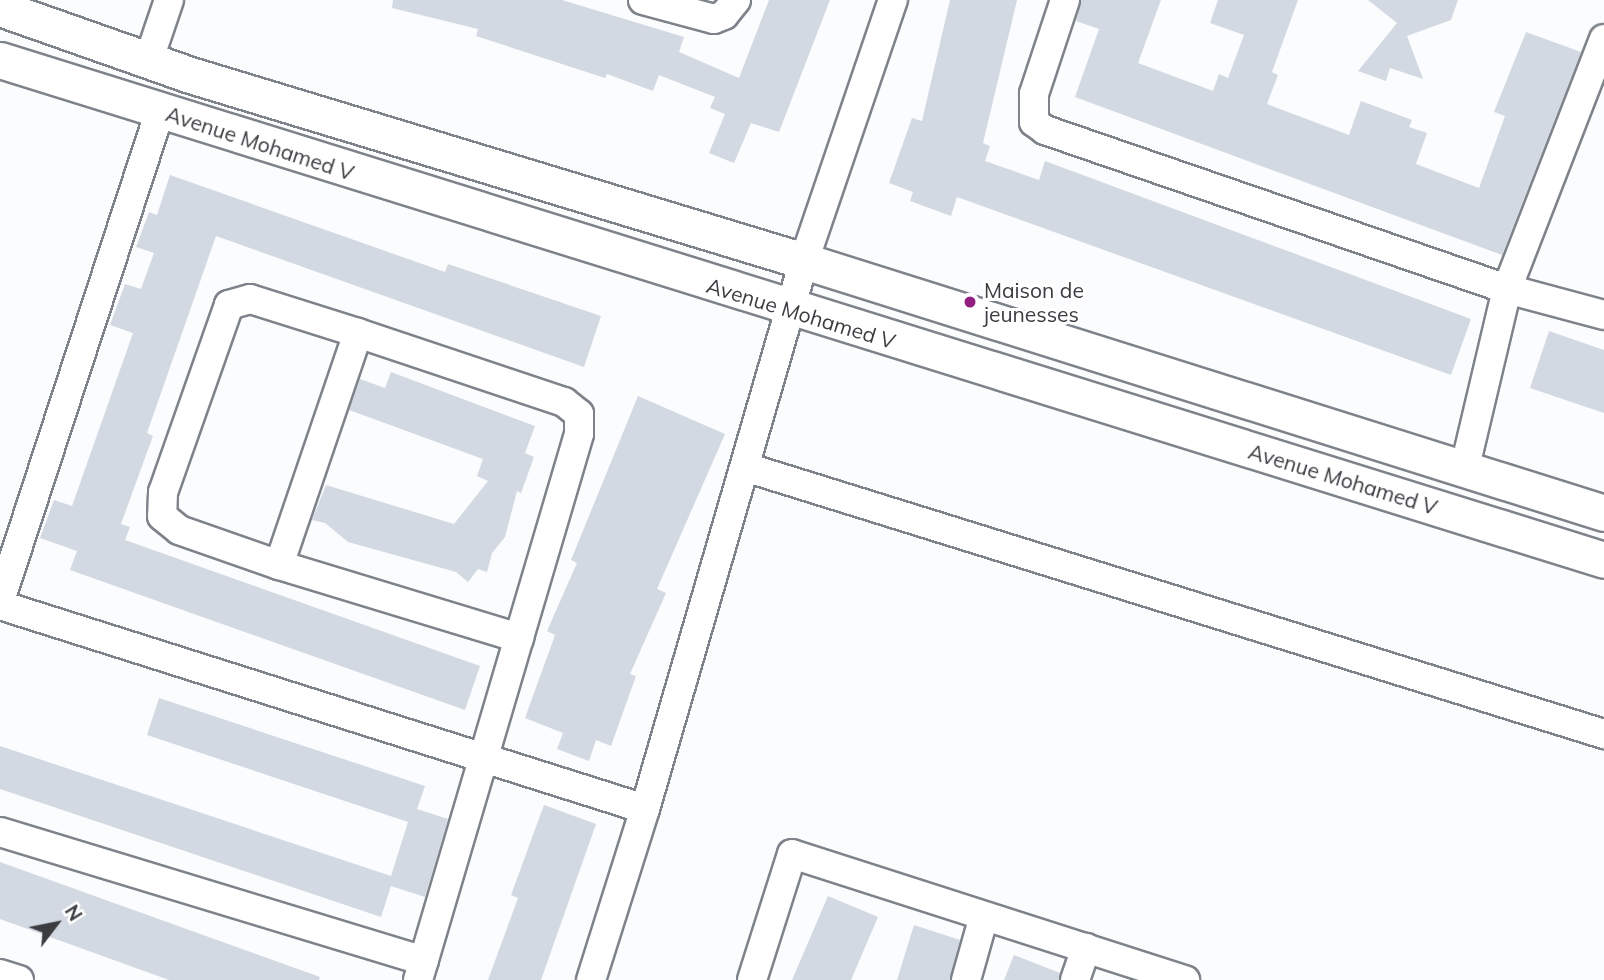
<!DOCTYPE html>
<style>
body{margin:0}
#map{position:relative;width:1604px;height:980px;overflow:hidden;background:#fafcfd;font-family:Mulish,sans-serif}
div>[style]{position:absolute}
.building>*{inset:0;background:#d3d9e2}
.roads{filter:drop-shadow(2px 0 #7e838b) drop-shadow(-2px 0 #7e838b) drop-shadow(0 2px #7e838b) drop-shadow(0 -2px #7e838b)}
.minor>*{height:28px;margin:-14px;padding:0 14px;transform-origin:14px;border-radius:14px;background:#fff}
.tertiary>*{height:35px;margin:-17.5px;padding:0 17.5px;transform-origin:17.5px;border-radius:17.5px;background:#fff}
.dots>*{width:19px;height:19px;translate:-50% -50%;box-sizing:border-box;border:4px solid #fff;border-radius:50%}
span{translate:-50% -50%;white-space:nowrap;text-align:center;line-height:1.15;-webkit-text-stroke:6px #fff;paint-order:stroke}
.street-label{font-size:21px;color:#3a3c40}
.poi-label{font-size:21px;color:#3a3c40}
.left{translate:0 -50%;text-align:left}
.north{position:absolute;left:21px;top:889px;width:70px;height:70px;-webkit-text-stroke:5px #fff;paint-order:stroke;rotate:58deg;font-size:19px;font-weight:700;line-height:28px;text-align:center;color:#3a3c40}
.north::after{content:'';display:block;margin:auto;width:24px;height:32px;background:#3a3c40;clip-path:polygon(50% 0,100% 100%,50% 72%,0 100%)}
</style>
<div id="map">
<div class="building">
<div style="clip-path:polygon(393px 0,562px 0,684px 37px,679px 52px,739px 78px,769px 0,830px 0,779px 132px,751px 123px,734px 163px,709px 153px,725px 114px,710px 108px,715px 97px,659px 75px,653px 91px,607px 74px,605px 78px,476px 36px,478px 29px,392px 8px)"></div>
<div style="clip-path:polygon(950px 0,1017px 0,983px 143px,990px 146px,985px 161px,1039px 180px,1045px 161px,1471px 319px,1451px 375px,957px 197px,951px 216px,910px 201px,913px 192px,889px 183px,912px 118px,922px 121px)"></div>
<div style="clip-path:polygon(1081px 0,1161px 0,1138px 63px,1213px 91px,1219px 74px,1228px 78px,1244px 35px,1210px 23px,1218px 0,1298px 0,1272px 72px,1278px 75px,1267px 104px,1349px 135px,1361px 101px,1412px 120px,1409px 127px,1427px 133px,1416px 164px,1479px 188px,1505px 116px,1494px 112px,1526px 32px,1581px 52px,1502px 255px,1075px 97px,1099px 29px,1076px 21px)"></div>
<div style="clip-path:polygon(1368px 0,1458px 0,1451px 20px,1407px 36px,1423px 79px,1390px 68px,1386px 81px,1358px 71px,1397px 23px)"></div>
<div style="clip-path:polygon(170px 175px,445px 272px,448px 264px,601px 316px,584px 367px,216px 236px,147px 433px,153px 436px,121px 524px,130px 527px,125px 540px,480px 666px,465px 710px,70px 570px,77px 551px,40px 538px,54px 500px,72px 506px,133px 333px,110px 325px,125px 284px,141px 289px,154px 253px,136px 247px,149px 212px,157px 215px)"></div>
<div style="clip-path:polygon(1549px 331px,1604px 350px,1604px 413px,1530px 388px)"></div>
<div style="clip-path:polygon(391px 372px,535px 426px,525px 453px,534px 457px,521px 493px,517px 491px,505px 537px,492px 553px,487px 572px,478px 569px,468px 582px,456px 572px,348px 542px,325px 523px,312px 520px,326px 485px,454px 524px,488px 481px,477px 476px,483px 459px,349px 410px,360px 379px,385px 388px)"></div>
<div style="clip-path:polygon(638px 396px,725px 434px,657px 589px,666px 593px,630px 674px,636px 676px,611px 746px,596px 740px,589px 761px,557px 749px,563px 733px,525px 718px,555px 635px,547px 631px,577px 563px,571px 560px)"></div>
<div style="clip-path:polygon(159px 698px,425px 786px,417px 809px,448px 819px,425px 897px,391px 886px,381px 917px,0 789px,0 746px,391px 876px,408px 822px,147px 735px)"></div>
<div style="clip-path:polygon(544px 805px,596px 824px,541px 980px,488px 980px,518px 898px,511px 895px)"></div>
<div style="clip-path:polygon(0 862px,320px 977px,319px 980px,169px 980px,0 919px)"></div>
<div style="clip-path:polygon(828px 896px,878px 917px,851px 980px,792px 980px)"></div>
<div style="clip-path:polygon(914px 925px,960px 940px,950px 980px,897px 980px)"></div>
<div style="clip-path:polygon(1014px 955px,1060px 973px,1059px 980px,1004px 980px)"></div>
</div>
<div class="roads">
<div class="minor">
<div style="left:643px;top:0;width:73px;rotate:15deg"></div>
<div style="left:714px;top:19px;width:11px;rotate:-22deg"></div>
<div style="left:724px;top:15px;width:19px;rotate:-51deg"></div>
<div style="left:1065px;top:0;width:99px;rotate:108.3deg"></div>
<div style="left:1034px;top:94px;width:28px;rotate:90deg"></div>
<div style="left:1034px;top:122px;width:14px;rotate:36deg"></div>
<div style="left:1045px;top:130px;width:489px;rotate:19deg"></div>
<div style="left:1507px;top:289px;width:100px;rotate:15deg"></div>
<div style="left:149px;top:59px;width:62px;rotate:-71.3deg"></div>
<div style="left:745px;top:467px;width:900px;rotate:17.27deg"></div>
<div style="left:1464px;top:471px;width:187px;rotate:-76.7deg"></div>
<div style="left:1507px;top:289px;width:268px;rotate:-68.8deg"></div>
<div style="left:279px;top:565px;width:245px;rotate:-71.2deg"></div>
<div style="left:0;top:601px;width:515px;rotate:-71.92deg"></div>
<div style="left:0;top:605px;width:676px;rotate:17.55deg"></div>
<div style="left:0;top:832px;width:443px;rotate:16.9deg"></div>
<div style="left:0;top:974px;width:20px;rotate:18deg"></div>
<div style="left:418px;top:980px;width:569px;rotate:-73.57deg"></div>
<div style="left:579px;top:434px;width:20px;rotate:-90deg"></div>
<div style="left:579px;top:414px;width:19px;rotate:-141deg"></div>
<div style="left:564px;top:402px;width:217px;rotate:-161.5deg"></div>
<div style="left:358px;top:333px;width:113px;rotate:-162.5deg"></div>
<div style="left:250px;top:299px;width:22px;rotate:164deg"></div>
<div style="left:229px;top:305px;width:198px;rotate:109.4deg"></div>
<div style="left:163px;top:492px;width:24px;rotate:92deg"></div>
<div style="left:162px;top:516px;width:22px;rotate:39deg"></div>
<div style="left:179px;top:530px;width:106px;rotate:19.3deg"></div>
<div style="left:279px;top:565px;width:251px;rotate:16.9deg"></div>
<div style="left:591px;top:980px;width:179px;rotate:-72.5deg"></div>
<div style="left:645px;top:809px;width:571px;rotate:-73.82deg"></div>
<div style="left:804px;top:261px;width:276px;rotate:-71.2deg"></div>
<div style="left:752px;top:980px;width:132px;rotate:-72.4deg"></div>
<div style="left:792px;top:854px;width:413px;rotate:17.8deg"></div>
<div style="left:966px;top:980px;width:66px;rotate:-74.3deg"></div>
<div style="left:1075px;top:980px;width:34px;rotate:-71deg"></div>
</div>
<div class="tertiary">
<div style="left:0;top:8px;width:198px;rotate:19.4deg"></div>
<div style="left:187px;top:74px;width:645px;rotate:16.86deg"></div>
<div style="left:804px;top:261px;width:839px;rotate:17.48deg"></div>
<div style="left:0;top:60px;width:1680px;rotate:17.31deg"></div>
</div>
</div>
<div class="dots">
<div style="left:970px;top:302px;background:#921f7f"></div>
</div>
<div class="street-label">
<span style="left:260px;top:143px;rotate:18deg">Avenue Mohamed V</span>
<span style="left:801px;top:313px;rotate:17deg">Avenue Mohamed V</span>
<span style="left:1343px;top:479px;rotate:17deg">Avenue Mohamed V</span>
</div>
<div class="poi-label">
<span class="left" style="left:984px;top:302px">Maison de<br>jeunesses</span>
</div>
<div class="north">N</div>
</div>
